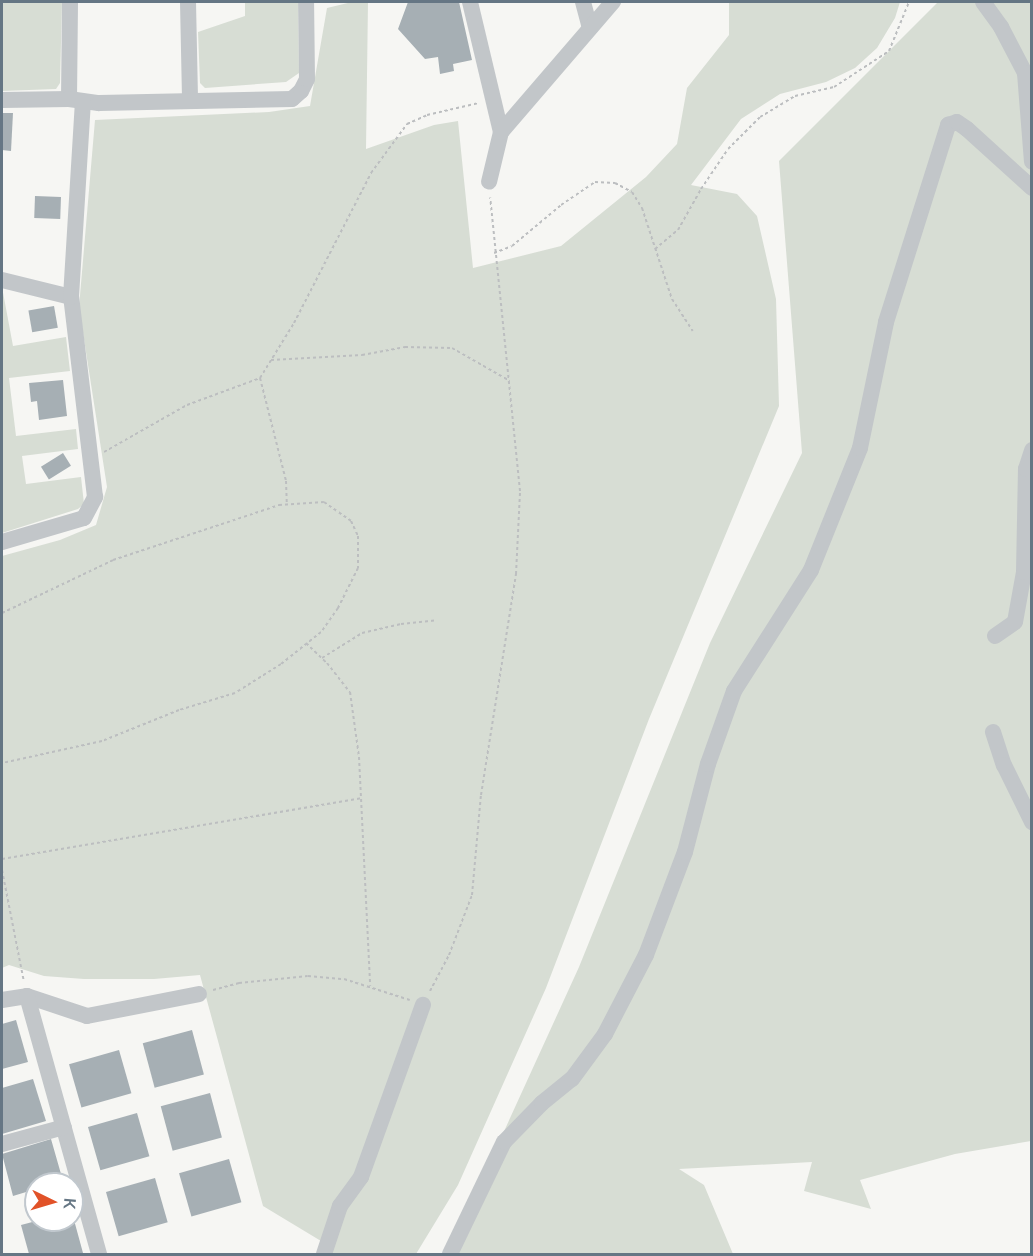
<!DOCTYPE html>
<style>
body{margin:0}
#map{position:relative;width:1033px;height:1256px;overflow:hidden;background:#f6f6f3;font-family:Lato,sans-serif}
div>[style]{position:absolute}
.green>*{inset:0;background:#d7ddd4}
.building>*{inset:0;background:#a6afb4;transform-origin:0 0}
.path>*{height:2px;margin-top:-1px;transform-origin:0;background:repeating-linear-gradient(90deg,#bcbec0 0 3px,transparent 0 6px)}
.minor>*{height:16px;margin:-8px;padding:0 8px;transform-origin:8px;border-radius:8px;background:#c2c6c9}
span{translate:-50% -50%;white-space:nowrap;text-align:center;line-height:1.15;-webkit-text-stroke:6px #fff;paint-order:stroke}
.frame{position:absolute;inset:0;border:3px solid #657684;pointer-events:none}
.north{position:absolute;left:24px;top:1172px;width:60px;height:60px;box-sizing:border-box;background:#fff;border:2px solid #c1c8ce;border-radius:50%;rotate:95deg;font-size:16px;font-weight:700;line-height:24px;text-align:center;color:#657684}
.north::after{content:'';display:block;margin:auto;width:21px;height:27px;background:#e15228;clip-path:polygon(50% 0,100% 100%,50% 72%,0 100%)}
</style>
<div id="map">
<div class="green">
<div style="clip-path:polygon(2px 2px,62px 2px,60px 83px,56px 89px,2px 91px)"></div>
<div style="clip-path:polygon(245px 2px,298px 2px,299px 73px,286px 82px,205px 88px,200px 83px,198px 32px,245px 16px)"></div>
<div style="clip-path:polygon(352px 2px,368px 2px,366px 149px,434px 125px,458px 121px,473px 268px,561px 246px,646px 177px,677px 144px,687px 88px,729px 35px,729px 2px,900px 2px,895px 18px,877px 48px,855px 68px,826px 82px,780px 94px,741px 119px,691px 185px,737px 194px,757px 216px,776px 299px,779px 406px,649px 719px,546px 988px,458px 1185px,416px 1254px,317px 1254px,321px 1241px,263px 1206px,200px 975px,154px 979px,84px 979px,44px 976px,9px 965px,2px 968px,2px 556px,60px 540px,96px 525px,107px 487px,79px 307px,95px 120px,269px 112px,310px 106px,327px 8px)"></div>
<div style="clip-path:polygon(938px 2px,1031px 2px,1031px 1141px,955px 1154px,860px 1180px,871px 1209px,804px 1191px,812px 1162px,679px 1169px,704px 1185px,733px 1254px,448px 1254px,579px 967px,710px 643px,802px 453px,779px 161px)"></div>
<div style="clip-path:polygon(2px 287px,13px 346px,66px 337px,70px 371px,9px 378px,16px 436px,76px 429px,78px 449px,22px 456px,26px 484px,81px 477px,84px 504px,78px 509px,2px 533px)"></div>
</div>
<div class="building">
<div style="clip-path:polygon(408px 2px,459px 2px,472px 60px,453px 64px,454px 71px,440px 74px,438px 57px,425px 59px,398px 29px)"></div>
<div style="clip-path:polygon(2px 113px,13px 113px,11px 151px,2px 150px)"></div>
<div style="left:35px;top:196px;width:26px;height:22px;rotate:2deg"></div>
<div style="left:54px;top:306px;width:22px;height:26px;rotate:80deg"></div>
<div style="clip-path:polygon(63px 380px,67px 416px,39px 420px,37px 401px,31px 402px,29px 383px)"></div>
<div style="left:63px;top:453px;width:15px;height:26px;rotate:58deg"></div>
<div style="clip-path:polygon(16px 1020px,28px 1062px,2px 1069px,2px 1024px)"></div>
<div style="left:192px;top:1030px;width:46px;height:51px;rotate:75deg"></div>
<div style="left:119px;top:1050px;width:45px;height:52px;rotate:74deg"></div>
<div style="clip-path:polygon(33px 1079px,46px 1121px,2px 1134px,2px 1088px)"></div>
<div style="left:210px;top:1093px;width:46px;height:51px;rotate:75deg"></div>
<div style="left:137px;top:1113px;width:45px;height:51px;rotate:74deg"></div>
<div style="clip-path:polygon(51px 1139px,63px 1181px,36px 1184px,36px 1189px,13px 1196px,2px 1154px)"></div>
<div style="left:229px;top:1159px;width:45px;height:52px;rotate:74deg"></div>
<div style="left:155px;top:1178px;width:46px;height:51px;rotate:74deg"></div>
<div style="clip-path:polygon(40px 1220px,74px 1220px,83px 1253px,29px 1254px,21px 1225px)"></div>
</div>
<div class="path">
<div style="left:655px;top:249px;width:30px;rotate:-40deg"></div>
<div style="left:678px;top:230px;width:47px;rotate:-60.7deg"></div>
<div style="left:701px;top:189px;width:48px;rotate:-56deg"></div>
<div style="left:728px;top:149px;width:45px;rotate:-45deg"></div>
<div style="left:760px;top:117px;width:41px;rotate:-31deg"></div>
<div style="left:795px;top:96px;width:40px;rotate:-13deg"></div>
<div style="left:834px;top:87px;width:66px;rotate:-33.2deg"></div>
<div style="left:889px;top:51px;width:53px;rotate:-67.8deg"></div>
<div style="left:494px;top:253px;width:19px;rotate:-21deg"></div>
<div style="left:512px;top:246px;width:64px;rotate:-39.9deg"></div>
<div style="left:561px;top:205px;width:41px;rotate:-34.1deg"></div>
<div style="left:595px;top:182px;width:20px;rotate:3deg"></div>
<div style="left:615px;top:183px;width:19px;rotate:28deg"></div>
<div style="left:632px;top:192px;width:19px;rotate:58deg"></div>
<div style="left:642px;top:208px;width:96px;rotate:71.8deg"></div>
<div style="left:672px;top:299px;width:38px;rotate:57deg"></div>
<div style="left:271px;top:360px;width:91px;rotate:-3.1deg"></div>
<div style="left:362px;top:355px;width:44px;rotate:-10.5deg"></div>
<div style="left:405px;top:347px;width:47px;rotate:1.2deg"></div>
<div style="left:452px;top:348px;width:64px;rotate:29.7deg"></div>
<div style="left:260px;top:378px;width:106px;rotate:75.8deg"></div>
<div style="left:286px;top:481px;width:23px;rotate:88deg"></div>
<div style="left:104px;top:452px;width:95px;rotate:-29.5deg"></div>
<div style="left:187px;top:405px;width:78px;rotate:-20.3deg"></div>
<div style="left:260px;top:378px;width:65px;rotate:-58.3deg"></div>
<div style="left:294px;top:323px;width:169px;rotate:-62.8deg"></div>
<div style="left:371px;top:173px;width:61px;rotate:-53.7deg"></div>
<div style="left:407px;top:124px;width:22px;rotate:-24deg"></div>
<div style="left:427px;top:115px;width:53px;rotate:-13deg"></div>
<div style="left:2px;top:613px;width:123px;rotate:-25.5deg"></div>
<div style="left:113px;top:560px;width:175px;rotate:-18.3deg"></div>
<div style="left:279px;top:505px;width:45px;rotate:-3.8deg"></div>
<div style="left:324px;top:502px;width:33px;rotate:35deg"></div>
<div style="left:351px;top:521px;width:17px;rotate:65deg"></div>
<div style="left:358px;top:536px;width:32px;rotate:90deg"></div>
<div style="left:358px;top:568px;width:45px;rotate:116.6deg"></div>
<div style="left:338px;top:608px;width:29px;rotate:125deg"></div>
<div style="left:321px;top:632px;width:51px;rotate:141.3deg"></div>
<div style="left:281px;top:664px;width:54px;rotate:147.8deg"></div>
<div style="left:235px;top:693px;width:59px;rotate:163.1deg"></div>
<div style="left:179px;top:710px;width:83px;rotate:158.1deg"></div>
<div style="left:102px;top:741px;width:102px;rotate:167.6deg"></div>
<div style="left:306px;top:643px;width:29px;rotate:44deg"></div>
<div style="left:327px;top:663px;width:37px;rotate:52deg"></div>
<div style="left:350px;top:692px;width:66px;rotate:82.1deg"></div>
<div style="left:359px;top:757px;width:229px;rotate:87.2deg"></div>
<div style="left:322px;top:658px;width:47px;rotate:-32deg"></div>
<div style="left:362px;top:633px;width:40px;rotate:-13deg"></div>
<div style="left:401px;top:624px;width:36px;rotate:-6deg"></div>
<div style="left:2px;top:859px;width:364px;rotate:-9.6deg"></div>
<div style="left:2px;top:870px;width:114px;rotate:78.9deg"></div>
<div style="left:213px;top:990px;width:27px;rotate:-15deg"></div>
<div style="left:239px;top:983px;width:69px;rotate:-5.8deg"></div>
<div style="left:308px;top:976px;width:36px;rotate:5deg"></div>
<div style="left:344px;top:979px;width:69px;rotate:17.7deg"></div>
<div style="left:430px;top:991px;width:41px;rotate:-62.2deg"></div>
<div style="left:449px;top:955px;width:64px;rotate:-69deg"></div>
<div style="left:472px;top:895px;width:100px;rotate:-84.9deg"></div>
<div style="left:481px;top:795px;width:224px;rotate:-81deg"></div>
<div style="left:516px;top:574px;width:83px;rotate:-87.2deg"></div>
<div style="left:520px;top:491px;width:295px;rotate:-95.8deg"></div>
</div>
<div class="minor">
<div style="left:188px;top:2px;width:99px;rotate:88.8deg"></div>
<div style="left:470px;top:2px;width:134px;rotate:76.6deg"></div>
<div style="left:501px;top:132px;width:51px;rotate:103.5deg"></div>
<div style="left:583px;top:2px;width:27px;rotate:75deg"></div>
<div style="left:983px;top:2px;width:31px;rotate:54deg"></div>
<div style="left:1001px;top:27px;width:52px;rotate:62.4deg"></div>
<div style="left:1025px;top:73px;width:89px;rotate:85.5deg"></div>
<div style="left:69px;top:99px;width:97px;rotate:-89.4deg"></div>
<div style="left:2px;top:100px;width:67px;rotate:-0.9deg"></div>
<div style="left:69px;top:99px;width:30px;rotate:8deg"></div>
<div style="left:99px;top:103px;width:193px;rotate:-1.2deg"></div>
<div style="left:292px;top:99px;width:12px;rotate:-42deg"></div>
<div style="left:301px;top:91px;width:13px;rotate:-63deg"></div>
<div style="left:307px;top:79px;width:77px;rotate:-90.7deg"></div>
<div style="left:501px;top:132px;width:172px;rotate:-49.3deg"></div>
<div style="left:2px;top:280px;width:71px;rotate:13.8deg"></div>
<div style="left:2px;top:542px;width:85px;rotate:-16.3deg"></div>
<div style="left:84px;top:518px;width:24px;rotate:-62deg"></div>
<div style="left:95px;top:497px;width:201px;rotate:-96.8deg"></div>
<div style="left:71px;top:297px;width:196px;rotate:-86.5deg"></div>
<div style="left:995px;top:636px;width:24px;rotate:-35deg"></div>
<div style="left:1015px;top:622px;width:51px;rotate:-79.8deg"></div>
<div style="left:1024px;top:572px;width:103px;rotate:-88.9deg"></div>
<div style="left:1026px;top:469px;width:20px;rotate:-72deg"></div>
<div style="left:993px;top:732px;width:35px;rotate:72deg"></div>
<div style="left:1004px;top:765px;width:64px;rotate:63.8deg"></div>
<div style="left:27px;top:996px;width:63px;rotate:18.4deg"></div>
<div style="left:87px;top:1016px;width:114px;rotate:-11.1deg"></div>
<div style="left:2px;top:1000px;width:25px;rotate:-9deg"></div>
<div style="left:27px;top:996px;width:268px;rotate:74.4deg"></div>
<div style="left:2px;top:1144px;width:64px;rotate:-15.3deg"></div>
<div style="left:324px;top:1254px;width:51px;rotate:-71.6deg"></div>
<div style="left:340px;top:1206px;width:36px;rotate:-54deg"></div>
<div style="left:361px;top:1177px;width:183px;rotate:-70.2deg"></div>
<div style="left:450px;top:1254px;width:124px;rotate:-64.3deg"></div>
<div style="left:504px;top:1142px;width:54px;rotate:-45.7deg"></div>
<div style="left:542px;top:1103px;width:38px;rotate:-39deg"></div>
<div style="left:572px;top:1079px;width:56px;rotate:-53.7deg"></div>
<div style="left:605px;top:1034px;width:89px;rotate:-62.6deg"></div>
<div style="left:646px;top:955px;width:110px;rotate:-69.3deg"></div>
<div style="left:685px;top:852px;width:91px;rotate:-75.4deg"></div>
<div style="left:708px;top:764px;width:77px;rotate:-70.4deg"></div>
<div style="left:734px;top:691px;width:143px;rotate:-57.5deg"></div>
<div style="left:811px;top:570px;width:131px;rotate:-68.1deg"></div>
<div style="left:860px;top:448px;width:129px;rotate:-78.3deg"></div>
<div style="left:886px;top:322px;width:207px;rotate:-72.5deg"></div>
<div style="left:948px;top:125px;width:9px;rotate:-18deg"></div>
<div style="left:957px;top:122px;width:12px;rotate:35deg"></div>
<div style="left:967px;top:129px;width:88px;rotate:42.2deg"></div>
</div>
<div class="frame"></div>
<div class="north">K</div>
</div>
